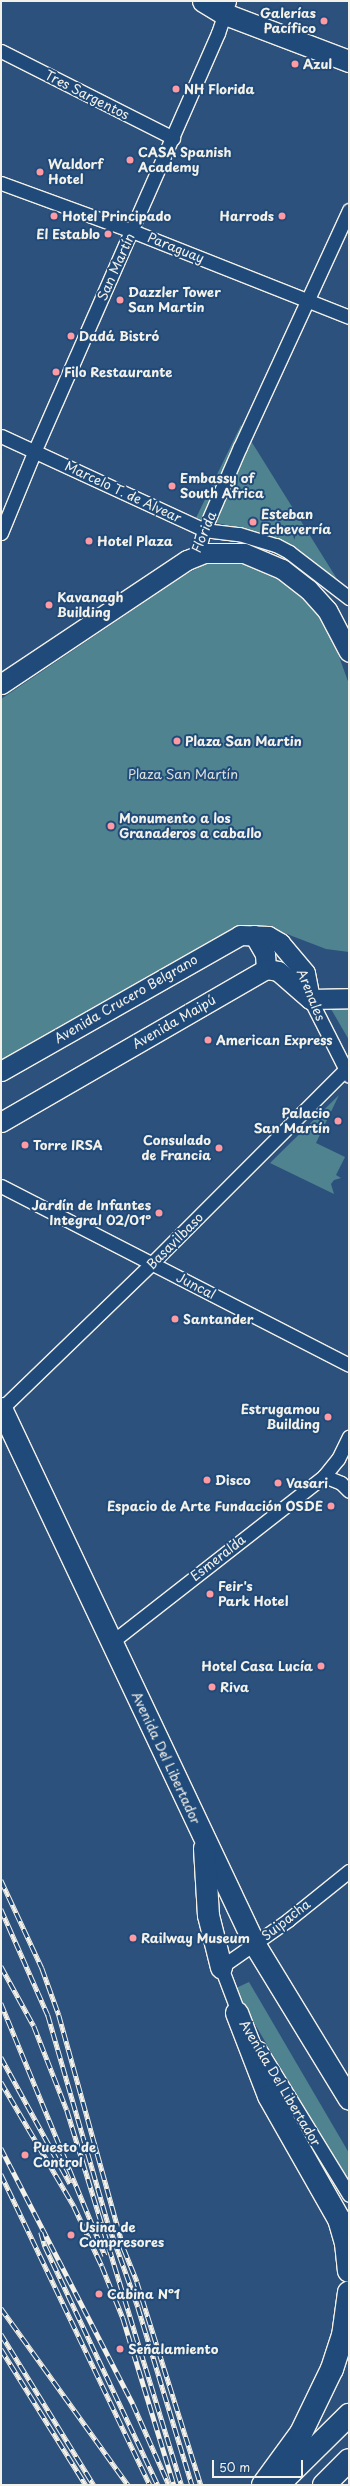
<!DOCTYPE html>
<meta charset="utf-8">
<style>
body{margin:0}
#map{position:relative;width:350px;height:2486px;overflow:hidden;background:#2d517d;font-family:"Playpen Sans",sans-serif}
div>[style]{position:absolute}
.green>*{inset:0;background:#4f8390}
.roads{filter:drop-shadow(1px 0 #f4f1e8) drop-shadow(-1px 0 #f4f1e8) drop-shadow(0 1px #f4f1e8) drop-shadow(0 -1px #f4f1e8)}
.street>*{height:13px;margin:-6.5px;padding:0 6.5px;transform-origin:6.5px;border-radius:6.5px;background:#1f4a7a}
.secondary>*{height:19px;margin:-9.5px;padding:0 9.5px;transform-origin:9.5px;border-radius:9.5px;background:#1f4a7a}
.primary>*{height:21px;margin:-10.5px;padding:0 10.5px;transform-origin:10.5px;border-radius:10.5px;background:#1f4a7a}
.highway>*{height:22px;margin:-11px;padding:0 11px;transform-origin:11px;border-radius:11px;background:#1f4a7a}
.rail>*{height:4.5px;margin-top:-2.25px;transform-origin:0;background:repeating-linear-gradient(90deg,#1f4a7a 0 9px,#f4f1e8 0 18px);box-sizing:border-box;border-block:1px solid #f4f1e8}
.dots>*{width:11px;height:11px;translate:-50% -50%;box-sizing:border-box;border:2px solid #1f4a7a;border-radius:50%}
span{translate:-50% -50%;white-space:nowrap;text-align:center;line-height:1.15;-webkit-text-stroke:4px #1f4a7a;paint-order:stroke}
.poi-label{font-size:13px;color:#f4f1e8;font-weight:700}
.right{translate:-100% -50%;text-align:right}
.left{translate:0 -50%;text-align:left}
.street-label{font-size:13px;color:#f4f1e8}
.park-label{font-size:13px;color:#dbe0db}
.frame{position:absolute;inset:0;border:2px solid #f4f1e8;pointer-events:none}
.scale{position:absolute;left:212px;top:2460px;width:91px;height:18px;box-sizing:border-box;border:2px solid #f4f1e8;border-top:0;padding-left:5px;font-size:12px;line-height:14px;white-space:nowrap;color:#f4f1e8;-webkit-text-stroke:3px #1f4a7a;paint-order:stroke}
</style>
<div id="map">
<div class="green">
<div style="clip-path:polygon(241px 425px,342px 587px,269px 535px,196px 518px)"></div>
<div style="clip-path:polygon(243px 561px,265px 564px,300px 593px,317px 613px,333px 640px,349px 684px,349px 952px,326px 949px,266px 926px,241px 927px,1px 1064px,1px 699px,185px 575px,206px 563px)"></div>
<div style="clip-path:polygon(349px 1005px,349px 1040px,331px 1009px)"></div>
<div style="clip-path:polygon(339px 1095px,316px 1143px,345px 1157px,336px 1175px,341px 1178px,334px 1180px,331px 1184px,334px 1194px,270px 1163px)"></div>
<div style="clip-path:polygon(249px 1982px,349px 2153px,349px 2183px,234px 1989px)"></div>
</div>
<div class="roads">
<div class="street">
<div style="left:1px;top:51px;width:193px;rotate:26.8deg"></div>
<div style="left:1px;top:183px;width:140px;rotate:20.1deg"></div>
<div style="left:132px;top:231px;width:233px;rotate:21.6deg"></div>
<div style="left:1px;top:436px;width:224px;rotate:24.8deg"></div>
<div style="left:204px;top:530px;width:35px;rotate:7deg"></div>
<div style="left:239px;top:534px;width:39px;rotate:17deg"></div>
<div style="left:276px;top:545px;width:15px;rotate:28deg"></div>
<div style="left:289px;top:552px;width:76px;rotate:37.5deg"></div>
<div style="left:1px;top:533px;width:90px;rotate:-67.7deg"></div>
<div style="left:35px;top:450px;width:455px;rotate:-66.3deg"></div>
<div style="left:218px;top:33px;width:34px;rotate:-71deg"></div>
<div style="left:197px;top:556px;width:27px;rotate:-75deg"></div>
<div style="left:204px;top:530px;width:90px;rotate:-66.6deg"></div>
<div style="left:240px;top:447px;width:261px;rotate:-65.3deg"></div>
<div style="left:310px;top:999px;width:86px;rotate:63.1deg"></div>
<div style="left:1px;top:1186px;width:391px;rotate:27.2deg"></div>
<div style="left:1px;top:1409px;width:210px;rotate:-44deg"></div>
<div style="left:152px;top:1263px;width:273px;rotate:-45deg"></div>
<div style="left:324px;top:1476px;width:18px;rotate:22deg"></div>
<div style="left:341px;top:1483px;width:11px;rotate:45deg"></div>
<div style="left:113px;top:1641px;width:268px;rotate:-38deg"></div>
<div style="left:324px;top:1476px;width:22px;rotate:-51deg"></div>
<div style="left:338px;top:1459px;width:25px;rotate:-64deg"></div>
<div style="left:240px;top:2017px;width:53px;rotate:-110.8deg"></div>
<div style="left:221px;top:1967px;width:82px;rotate:-35deg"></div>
<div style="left:288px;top:1920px;width:78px;rotate:-38.8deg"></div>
<div style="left:259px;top:2048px;width:172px;rotate:58.5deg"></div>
</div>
<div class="secondary">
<div style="left:1px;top:684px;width:224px;rotate:-33.7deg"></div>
<div style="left:187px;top:560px;width:18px;rotate:-22deg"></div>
<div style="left:204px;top:553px;width:40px"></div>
<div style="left:244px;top:553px;width:41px;rotate:22.8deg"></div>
<div style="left:282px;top:569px;width:33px;rotate:38deg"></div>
<div style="left:308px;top:589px;width:28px;rotate:48deg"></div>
<div style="left:327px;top:610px;width:47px;rotate:62.4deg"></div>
<div style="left:254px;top:935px;width:22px;rotate:60deg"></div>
<div style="left:265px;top:954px;width:15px;rotate:86deg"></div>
<div style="left:1px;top:1071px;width:275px;rotate:-29.6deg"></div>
<div style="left:240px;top:935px;width:28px;rotate:2deg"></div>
<div style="left:268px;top:936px;width:14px;rotate:30deg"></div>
<div style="left:280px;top:943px;width:39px;rotate:50deg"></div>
<div style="left:305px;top:973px;width:26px;rotate:79deg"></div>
<div style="left:1px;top:1122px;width:306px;rotate:-30deg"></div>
<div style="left:266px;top:969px;width:12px;rotate:9deg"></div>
<div style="left:278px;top:971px;width:43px;rotate:41.2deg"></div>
<div style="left:310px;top:999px;width:39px;rotate:-1deg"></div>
</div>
<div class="primary">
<div style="left:203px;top:1px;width:26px;rotate:31deg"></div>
<div style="left:225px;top:14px;width:133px;rotate:20.8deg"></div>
<div style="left:1px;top:1408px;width:594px;rotate:64.69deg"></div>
<div style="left:255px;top:1945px;width:180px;rotate:58.6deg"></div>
<div style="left:204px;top:1848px;width:67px;rotate:86.6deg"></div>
<div style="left:208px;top:1915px;width:54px;rotate:76deg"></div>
</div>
<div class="highway">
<div style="left:237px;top:2013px;width:89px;rotate:68.9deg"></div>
<div style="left:269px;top:2096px;width:142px;rotate:60.4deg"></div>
<div style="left:339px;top:2219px;width:25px;rotate:74deg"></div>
<div style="left:346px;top:2243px;width:28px;rotate:84deg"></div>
<div style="left:263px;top:2485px;width:64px;rotate:-53.8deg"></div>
<div style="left:301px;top:2433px;width:71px;rotate:-64.2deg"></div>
<div style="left:332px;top:2369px;width:35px;rotate:-72deg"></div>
<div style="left:343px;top:2336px;width:44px;rotate:-82.2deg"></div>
<div style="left:278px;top:2485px;width:100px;rotate:-44.6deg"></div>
<div style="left:324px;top:2485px;width:35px;rotate:-45deg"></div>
</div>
</div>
<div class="rail">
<div style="left:1px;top:1880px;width:97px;rotate:65deg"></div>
<div style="left:42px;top:1968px;width:50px;rotate:70.1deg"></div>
<div style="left:59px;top:2015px;width:243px;rotate:74.5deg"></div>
<div style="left:124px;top:2249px;width:35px;rotate:68deg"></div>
<div style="left:137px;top:2282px;width:213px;rotate:72.5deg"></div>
<div style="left:1px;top:1909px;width:116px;rotate:66.1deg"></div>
<div style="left:48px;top:2015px;width:216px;rotate:73.9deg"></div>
<div style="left:108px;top:2223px;width:89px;rotate:70.3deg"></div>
<div style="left:138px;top:2307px;width:186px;rotate:73.1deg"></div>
<div style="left:1px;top:1966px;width:68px;rotate:61.2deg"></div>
<div style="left:34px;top:2026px;width:90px;rotate:68.6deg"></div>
<div style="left:67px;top:2110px;width:392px;rotate:73deg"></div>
<div style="left:1px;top:2003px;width:273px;rotate:67.6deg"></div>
<div style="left:1px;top:2057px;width:144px;rotate:61.3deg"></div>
<div style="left:1px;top:2082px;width:144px;rotate:59.5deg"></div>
<div style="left:74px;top:2206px;width:66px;rotate:65deg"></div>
<div style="left:102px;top:2266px;width:56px;rotate:68deg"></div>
<div style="left:123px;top:2318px;width:175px;rotate:73deg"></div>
<div style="left:1px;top:2148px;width:288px;rotate:62.7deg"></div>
<div style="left:133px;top:2404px;width:89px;rotate:66deg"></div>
<div style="left:1px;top:2174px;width:345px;rotate:64.4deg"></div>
<div style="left:41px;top:2232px;width:15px;rotate:74deg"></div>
<div style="left:45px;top:2246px;width:264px;rotate:64.7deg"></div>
<div style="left:1px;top:2308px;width:218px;rotate:54.3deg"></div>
<div style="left:1px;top:2334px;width:177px;rotate:58.4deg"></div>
<div style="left:1px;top:2349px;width:160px;rotate:58deg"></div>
</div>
<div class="dots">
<div style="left:324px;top:21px;background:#ff9aa2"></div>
<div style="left:295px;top:64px;background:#ff9aa2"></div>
<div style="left:176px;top:89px;background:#ff9aa2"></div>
<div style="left:130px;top:160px;background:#ff9aa2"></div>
<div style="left:40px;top:172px;background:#ff9aa2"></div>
<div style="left:54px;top:216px;background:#ff9aa2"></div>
<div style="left:282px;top:216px;background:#ff9aa2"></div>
<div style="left:108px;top:234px;background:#ff9aa2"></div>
<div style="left:120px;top:300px;background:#ff9aa2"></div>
<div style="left:71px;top:336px;background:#ff9aa2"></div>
<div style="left:56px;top:372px;background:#ff9aa2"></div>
<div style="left:172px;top:486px;background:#ff9aa2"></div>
<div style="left:253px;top:522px;background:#ff9aa2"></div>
<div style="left:89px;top:541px;background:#ff9aa2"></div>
<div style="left:49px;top:605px;background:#ff9aa2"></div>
<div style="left:177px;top:741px;background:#ff9aa2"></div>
<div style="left:111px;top:826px;background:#ff9aa2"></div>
<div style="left:208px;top:1040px;background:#ff9aa2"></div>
<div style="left:338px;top:1121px;background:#ff9aa2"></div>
<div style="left:25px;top:1145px;background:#ff9aa2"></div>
<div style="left:219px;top:1148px;background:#ff9aa2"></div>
<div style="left:159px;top:1213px;background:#ff9aa2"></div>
<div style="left:175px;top:1319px;background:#ff9aa2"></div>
<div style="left:328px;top:1417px;background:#ff9aa2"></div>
<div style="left:207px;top:1480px;background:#ff9aa2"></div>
<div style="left:278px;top:1483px;background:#ff9aa2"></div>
<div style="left:331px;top:1506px;background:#ff9aa2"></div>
<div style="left:210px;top:1594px;background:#ff9aa2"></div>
<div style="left:321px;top:1666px;background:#ff9aa2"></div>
<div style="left:212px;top:1687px;background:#ff9aa2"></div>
<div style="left:133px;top:1938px;background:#ff9aa2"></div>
<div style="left:25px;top:2155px;background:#ff9aa2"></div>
<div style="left:71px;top:2235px;background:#ff9aa2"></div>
<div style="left:99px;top:2294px;background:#ff9aa2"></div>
<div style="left:120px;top:2349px;background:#ff9aa2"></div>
</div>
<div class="poi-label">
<span class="right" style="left:316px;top:21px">Galerías<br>Pacífico</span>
<span class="left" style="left:303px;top:64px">Azul</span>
<span class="left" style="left:184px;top:89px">NH Florida</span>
<span class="left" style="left:138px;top:160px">CASA Spanish<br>Academy</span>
<span class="left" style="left:48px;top:172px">Waldorf<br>Hotel</span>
<span class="left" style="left:62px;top:216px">Hotel Principado</span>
<span class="right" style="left:274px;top:216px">Harrods</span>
<span class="right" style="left:100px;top:234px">El Establo</span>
<span class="left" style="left:128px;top:300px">Dazzler Tower<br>San Martin</span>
<span class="left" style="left:79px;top:336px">Dadá Bistró</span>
<span class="left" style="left:64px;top:372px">Filo Restaurante</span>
<span class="left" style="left:180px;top:486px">Embassy of<br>South Africa</span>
<span class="left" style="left:261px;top:522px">Esteban<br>Echeverría</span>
<span class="left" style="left:97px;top:541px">Hotel Plaza</span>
<span class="left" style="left:57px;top:605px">Kavanagh<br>Building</span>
<span class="left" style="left:185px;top:741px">Plaza San Martin</span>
<span class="left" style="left:119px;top:826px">Monumento a los<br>Granaderos a caballo</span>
<span class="left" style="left:216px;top:1040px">American Express</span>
<span class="right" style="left:330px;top:1121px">Palacio<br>San Martín</span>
<span class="right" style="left:211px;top:1148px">Consulado<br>de Francia</span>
<span class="left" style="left:33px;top:1145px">Torre IRSA</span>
<span class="right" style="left:151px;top:1213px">Jardín de Infantes<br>Integral 02/01°</span>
<span class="left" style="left:183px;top:1319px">Santander</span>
<span class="right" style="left:320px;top:1417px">Estrugamou<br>Building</span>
<span class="left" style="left:215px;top:1480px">Disco</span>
<span class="left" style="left:286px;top:1483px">Vasari</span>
<span class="right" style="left:323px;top:1506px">Espacio de Arte Fundación OSDE</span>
<span class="left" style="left:218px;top:1594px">Feir's<br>Park Hotel</span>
<span class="right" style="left:313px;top:1666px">Hotel Casa Lucía</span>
<span class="left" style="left:220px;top:1687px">Riva</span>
<span class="left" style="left:141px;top:1938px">Railway Museum</span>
<span class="left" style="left:33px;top:2155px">Puesto de<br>Control</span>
<span class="left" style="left:79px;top:2235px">Usina de<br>Compresores</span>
<span class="left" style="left:107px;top:2294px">Cabina N°1</span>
<span class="left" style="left:128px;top:2349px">Señalamiento</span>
</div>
<div class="street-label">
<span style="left:87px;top:95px;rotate:27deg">Tres Sargentos</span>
<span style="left:176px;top:248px;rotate:22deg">Paraguay</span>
<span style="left:116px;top:267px;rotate:-66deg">San Martín</span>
<span style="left:123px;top:492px;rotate:25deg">Marcelo T. de Alvear</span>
<span style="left:204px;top:532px;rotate:-67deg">Florida</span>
<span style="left:311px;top:995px;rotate:68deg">Arenales</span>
<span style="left:126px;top:999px;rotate:-30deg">Avenida Crucero Belgrano</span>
<span style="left:174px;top:1022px;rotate:-30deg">Avenida Maipú</span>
<span style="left:175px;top:1241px;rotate:-45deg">Basavilbaso</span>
<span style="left:196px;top:1286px;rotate:27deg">Juncal</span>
<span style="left:218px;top:1558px;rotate:-38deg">Esmeralda</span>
<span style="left:166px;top:1758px;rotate:65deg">Avenida Del Libertador</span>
<span style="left:286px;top:1920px;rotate:-38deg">Suipacha</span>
<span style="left:280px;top:2083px;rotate:59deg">Avenida Del Libertador</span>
</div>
<div class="park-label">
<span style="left:183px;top:774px">Plaza San Martín</span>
</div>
<div class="frame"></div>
<div class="scale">50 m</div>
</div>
